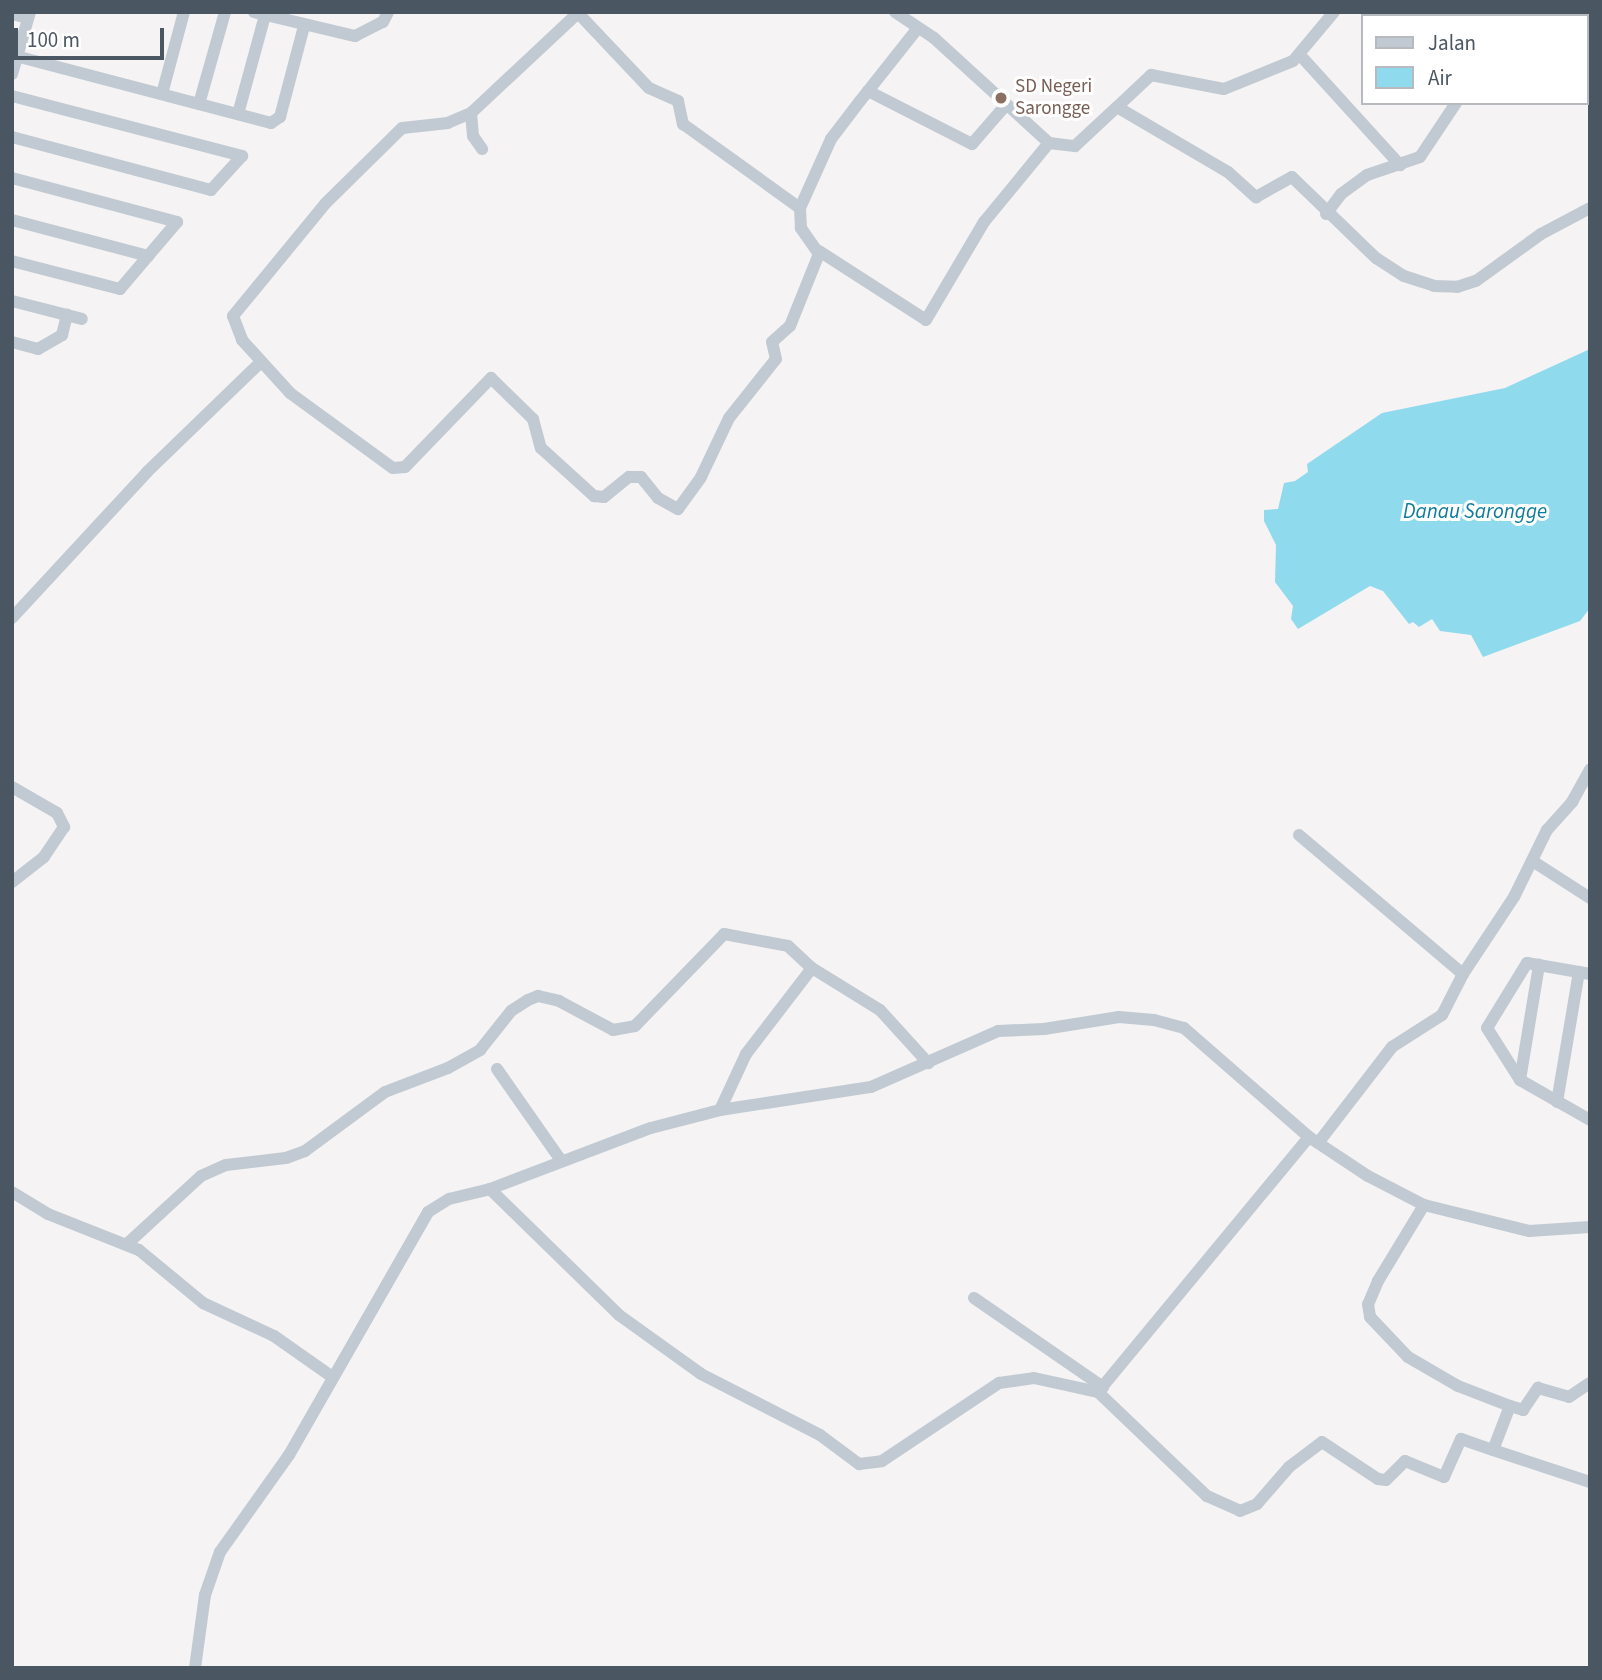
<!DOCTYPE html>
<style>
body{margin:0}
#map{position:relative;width:1602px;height:1680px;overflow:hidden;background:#f5f3f3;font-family:"Source Sans 3",sans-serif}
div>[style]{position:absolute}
.water>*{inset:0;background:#90daee}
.minor>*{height:12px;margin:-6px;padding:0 6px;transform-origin:6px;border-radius:6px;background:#c1cad2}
.dots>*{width:19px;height:19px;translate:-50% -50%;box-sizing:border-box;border:4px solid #fff;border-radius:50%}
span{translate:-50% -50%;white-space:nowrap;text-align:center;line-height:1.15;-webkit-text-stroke:6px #fff;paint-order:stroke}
.education-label{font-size:19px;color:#785e54}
.left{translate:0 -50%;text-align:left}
.water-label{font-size:21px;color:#0c7c9b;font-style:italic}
.frame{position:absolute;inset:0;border:14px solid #4a5661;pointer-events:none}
.legend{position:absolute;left:1361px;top:14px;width:228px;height:91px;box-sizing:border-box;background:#fff;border:2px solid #b7bbc0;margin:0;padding:9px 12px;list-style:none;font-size:21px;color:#4a5661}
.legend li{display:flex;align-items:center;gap:14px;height:35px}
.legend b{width:35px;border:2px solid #b7bbc0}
.scale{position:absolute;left:14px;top:28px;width:150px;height:32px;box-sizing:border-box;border:4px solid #4a5661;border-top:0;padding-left:9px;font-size:21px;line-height:24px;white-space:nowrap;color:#4a5661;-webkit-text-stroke:5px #fff;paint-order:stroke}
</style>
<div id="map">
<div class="water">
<div style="clip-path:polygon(1590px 349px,1590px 608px,1580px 621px,1483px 657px,1471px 635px,1440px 631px,1432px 619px,1419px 627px,1413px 622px,1409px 624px,1383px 591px,1370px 586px,1298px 629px,1291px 619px,1293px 606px,1275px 582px,1276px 545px,1264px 521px,1264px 510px,1278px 509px,1284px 483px,1295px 481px,1308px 472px,1307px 464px,1382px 413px,1505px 388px)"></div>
</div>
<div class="minor">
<div style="left:254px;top:12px;width:104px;rotate:13.4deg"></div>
<div style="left:355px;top:36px;width:31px;rotate:-27deg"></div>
<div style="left:383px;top:22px;width:11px;rotate:-63deg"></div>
<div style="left:579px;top:12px;width:148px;rotate:136.9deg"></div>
<div style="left:471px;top:113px;width:25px;rotate:157deg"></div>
<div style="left:448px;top:123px;width:46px;rotate:173.8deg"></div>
<div style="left:402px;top:128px;width:108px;rotate:135.4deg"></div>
<div style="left:325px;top:204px;width:145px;rotate:129.4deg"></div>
<div style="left:233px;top:316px;width:26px;rotate:69deg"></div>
<div style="left:242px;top:340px;width:72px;rotate:47.8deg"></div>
<div style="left:290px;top:393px;width:127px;rotate:36.1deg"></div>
<div style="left:393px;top:468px;width:12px;rotate:-5deg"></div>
<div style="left:405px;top:467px;width:124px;rotate:-46deg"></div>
<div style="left:491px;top:378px;width:59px;rotate:44.3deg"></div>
<div style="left:533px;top:419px;width:30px;rotate:75deg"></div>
<div style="left:541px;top:448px;width:72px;rotate:42.2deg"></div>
<div style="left:594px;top:496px;width:10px;rotate:6deg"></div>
<div style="left:604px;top:497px;width:32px;rotate:-39deg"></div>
<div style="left:629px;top:477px;width:12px"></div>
<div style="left:641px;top:477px;width:27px;rotate:51deg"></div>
<div style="left:658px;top:498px;width:23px;rotate:29deg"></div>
<div style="left:678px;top:509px;width:39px;rotate:-54deg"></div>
<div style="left:701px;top:477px;width:65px;rotate:-64.6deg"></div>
<div style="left:729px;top:418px;width:75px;rotate:-51.5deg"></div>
<div style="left:776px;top:359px;width:17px;rotate:-103deg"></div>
<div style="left:772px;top:342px;width:24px;rotate:-42deg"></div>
<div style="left:790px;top:326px;width:78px;rotate:-68.1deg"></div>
<div style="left:819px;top:254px;width:32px;rotate:-125deg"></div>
<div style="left:801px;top:228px;width:20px;rotate:-93deg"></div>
<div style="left:800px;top:208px;width:76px;rotate:-65.8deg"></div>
<div style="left:831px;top:139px;width:48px;rotate:-52.7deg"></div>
<div style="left:860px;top:101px;width:13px;rotate:-51deg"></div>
<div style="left:868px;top:91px;width:117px;rotate:27deg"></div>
<div style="left:972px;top:144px;width:50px;rotate:-49deg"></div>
<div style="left:895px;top:12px;width:47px;rotate:33.7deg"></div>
<div style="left:934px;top:38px;width:156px;rotate:42.4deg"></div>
<div style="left:1049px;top:143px;width:26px;rotate:7deg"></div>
<div style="left:1075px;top:146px;width:57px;rotate:-42.9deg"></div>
<div style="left:1117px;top:107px;width:129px;rotate:30.4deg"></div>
<div style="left:1228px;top:172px;width:38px;rotate:42deg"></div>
<div style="left:1256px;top:197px;width:41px;rotate:-29.1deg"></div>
<div style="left:1292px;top:177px;width:117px;rotate:44deg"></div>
<div style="left:1376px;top:258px;width:33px;rotate:33deg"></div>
<div style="left:1404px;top:276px;width:32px;rotate:18deg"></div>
<div style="left:1434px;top:286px;width:23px;rotate:2deg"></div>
<div style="left:1457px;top:287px;width:20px;rotate:-18deg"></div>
<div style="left:1476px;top:281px;width:80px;rotate:-35.9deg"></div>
<div style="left:1541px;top:234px;width:55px;rotate:-28deg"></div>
<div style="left:578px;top:13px;width:103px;rotate:46.6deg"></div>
<div style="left:649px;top:88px;width:32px;rotate:24deg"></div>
<div style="left:678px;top:101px;width:24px;rotate:78deg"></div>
<div style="left:683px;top:124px;width:144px;rotate:35.7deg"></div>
<div style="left:12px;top:14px;width:16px;rotate:14deg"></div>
<div style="left:1565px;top:16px;width:4px;rotate:-76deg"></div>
<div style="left:12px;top:55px;width:268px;rotate:14.7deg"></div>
<div style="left:271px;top:123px;width:11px;rotate:-34deg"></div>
<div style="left:280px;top:117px;width:94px;rotate:-75.2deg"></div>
<div style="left:1300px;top:55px;width:149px;rotate:47.7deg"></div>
<div style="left:12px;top:74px;width:65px;rotate:-73.8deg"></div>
<div style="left:868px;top:91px;width:80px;rotate:-51.6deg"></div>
<div style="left:162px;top:94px;width:85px;rotate:-75deg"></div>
<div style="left:12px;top:96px;width:238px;rotate:14.6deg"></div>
<div style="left:242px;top:156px;width:46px;rotate:132.4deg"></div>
<div style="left:211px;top:190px;width:206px;rotate:-165.1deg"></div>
<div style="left:199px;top:104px;width:96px;rotate:-74.2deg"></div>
<div style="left:1117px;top:107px;width:47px;rotate:-43.3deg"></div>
<div style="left:1151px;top:75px;width:74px;rotate:10.9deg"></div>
<div style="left:1224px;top:89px;width:74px;rotate:-22.1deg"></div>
<div style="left:1293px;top:61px;width:64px;rotate:-50.1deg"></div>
<div style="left:471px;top:113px;width:23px;rotate:85deg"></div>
<div style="left:473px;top:136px;width:16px;rotate:55deg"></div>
<div style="left:238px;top:114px;width:103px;rotate:-74.7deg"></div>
<div style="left:12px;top:178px;width:171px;rotate:14.9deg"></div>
<div style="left:177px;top:222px;width:88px;rotate:130.4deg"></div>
<div style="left:120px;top:289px;width:112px;rotate:-165.5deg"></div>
<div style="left:1326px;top:214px;width:25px;rotate:-53deg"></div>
<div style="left:1341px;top:194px;width:32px;rotate:-36deg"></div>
<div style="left:1367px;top:175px;width:56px;rotate:-18.8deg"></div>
<div style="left:1420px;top:157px;width:65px;rotate:-56.3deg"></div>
<div style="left:12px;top:220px;width:141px;rotate:14.8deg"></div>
<div style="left:819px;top:251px;width:127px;rotate:32.8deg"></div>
<div style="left:926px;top:320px;width:114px;rotate:-59.4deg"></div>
<div style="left:984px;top:222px;width:102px;rotate:-50.6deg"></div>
<div style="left:12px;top:301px;width:72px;rotate:14.4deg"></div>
<div style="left:12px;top:342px;width:27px;rotate:15deg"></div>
<div style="left:38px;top:349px;width:28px;rotate:-30deg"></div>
<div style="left:62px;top:335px;width:21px;rotate:-76deg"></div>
<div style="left:12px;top:618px;width:199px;rotate:-47.2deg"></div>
<div style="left:147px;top:472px;width:157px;rotate:-44deg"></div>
<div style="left:12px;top:787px;width:52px;rotate:30deg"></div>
<div style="left:57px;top:813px;width:16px;rotate:63deg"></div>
<div style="left:64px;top:827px;width:36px;rotate:124deg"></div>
<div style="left:44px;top:857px;width:41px;rotate:142deg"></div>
<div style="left:1299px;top:835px;width:215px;rotate:40.3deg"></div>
<div style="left:1463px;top:974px;width:46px;rotate:117.1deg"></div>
<div style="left:1442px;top:1015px;width:59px;rotate:147.4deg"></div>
<div style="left:1392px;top:1047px;width:121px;rotate:127.6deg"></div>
<div style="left:1534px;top:862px;width:67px;rotate:32.7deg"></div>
<div style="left:1463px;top:974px;width:92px;rotate:-56.5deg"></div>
<div style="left:1514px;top:897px;width:75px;rotate:-63.8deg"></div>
<div style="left:1547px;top:830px;width:38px;rotate:-48deg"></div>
<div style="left:1572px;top:802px;width:37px;rotate:-61deg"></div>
<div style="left:1590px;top:974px;width:64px;rotate:-170.1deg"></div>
<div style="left:1527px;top:963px;width:76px;rotate:121.6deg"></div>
<div style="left:1487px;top:1028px;width:62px;rotate:57.6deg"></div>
<div style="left:1520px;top:1080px;width:81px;rotate:29.7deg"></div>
<div style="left:497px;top:1069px;width:110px;rotate:55deg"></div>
<div style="left:1520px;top:1080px;width:117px;rotate:-80.6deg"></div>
<div style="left:1557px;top:1102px;width:132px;rotate:-80.4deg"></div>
<div style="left:720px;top:1110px;width:62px;rotate:-65.1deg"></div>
<div style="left:746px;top:1054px;width:108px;rotate:-52.5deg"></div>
<div style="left:490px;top:1189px;width:180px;rotate:44.3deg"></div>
<div style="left:619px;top:1315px;width:101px;rotate:35.7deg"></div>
<div style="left:701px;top:1374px;width:134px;rotate:27.1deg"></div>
<div style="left:820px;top:1435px;width:49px;rotate:36.6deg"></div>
<div style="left:859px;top:1464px;width:23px;rotate:-7deg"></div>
<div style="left:882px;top:1461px;width:141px;rotate:-33.7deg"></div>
<div style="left:999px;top:1383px;width:35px;rotate:-8deg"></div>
<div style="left:1034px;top:1378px;width:66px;rotate:12.3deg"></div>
<div style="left:1098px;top:1392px;width:151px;rotate:43.7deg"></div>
<div style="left:1207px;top:1496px;width:36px;rotate:24deg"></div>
<div style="left:1240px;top:1511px;width:18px;rotate:-22deg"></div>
<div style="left:1257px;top:1504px;width:49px;rotate:-49.1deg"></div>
<div style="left:1289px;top:1467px;width:41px;rotate:-37.1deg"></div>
<div style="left:1322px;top:1442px;width:67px;rotate:33.5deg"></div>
<div style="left:1378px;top:1479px;width:8px;rotate:7deg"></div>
<div style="left:1386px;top:1480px;width:27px;rotate:-45deg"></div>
<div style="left:1405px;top:1461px;width:42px;rotate:22.3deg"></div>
<div style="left:1444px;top:1477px;width:42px;rotate:-65.9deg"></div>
<div style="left:1461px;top:1439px;width:34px;rotate:19deg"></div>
<div style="left:1493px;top:1450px;width:47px;rotate:-68.9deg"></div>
<div style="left:1510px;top:1406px;width:14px;rotate:17deg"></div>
<div style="left:1523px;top:1410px;width:27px;rotate:-56deg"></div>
<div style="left:1538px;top:1388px;width:32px;rotate:16deg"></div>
<div style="left:1569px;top:1397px;width:25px;rotate:-34deg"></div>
<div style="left:12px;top:1192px;width:42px;rotate:31.4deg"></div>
<div style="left:48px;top:1214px;width:98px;rotate:21.6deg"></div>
<div style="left:139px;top:1250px;width:83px;rotate:39.6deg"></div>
<div style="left:203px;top:1303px;width:78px;rotate:24.9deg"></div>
<div style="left:274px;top:1336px;width:70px;rotate:35.1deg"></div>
<div style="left:1424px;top:1205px;width:89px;rotate:121.2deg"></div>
<div style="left:1378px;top:1281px;width:25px;rotate:113deg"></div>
<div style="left:1368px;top:1304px;width:13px;rotate:81deg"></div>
<div style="left:1370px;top:1317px;width:55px;rotate:46.5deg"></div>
<div style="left:1408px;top:1357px;width:58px;rotate:30.1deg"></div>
<div style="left:1458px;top:1386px;width:56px;rotate:21deg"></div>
<div style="left:127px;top:1244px;width:100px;rotate:-42.6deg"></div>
<div style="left:201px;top:1176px;width:27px;rotate:-24deg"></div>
<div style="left:226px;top:1165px;width:60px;rotate:-6.7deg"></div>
<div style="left:286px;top:1158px;width:20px;rotate:-20deg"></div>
<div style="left:305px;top:1151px;width:99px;rotate:-36.4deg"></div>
<div style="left:385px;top:1092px;width:67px;rotate:-20.9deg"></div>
<div style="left:448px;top:1068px;width:37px;rotate:-29deg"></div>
<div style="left:480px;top:1050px;width:50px;rotate:-51.5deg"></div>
<div style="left:511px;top:1011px;width:20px;rotate:-33deg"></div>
<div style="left:528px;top:1000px;width:11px;rotate:-22deg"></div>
<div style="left:538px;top:996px;width:22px;rotate:13deg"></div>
<div style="left:559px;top:1001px;width:61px;rotate:28.2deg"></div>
<div style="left:613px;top:1030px;width:22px;rotate:-10deg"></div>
<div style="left:635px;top:1026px;width:128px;rotate:-45.9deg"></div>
<div style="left:724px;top:934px;width:65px;rotate:10.6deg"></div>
<div style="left:788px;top:946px;width:33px;rotate:43deg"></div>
<div style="left:812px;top:968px;width:80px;rotate:31.7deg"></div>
<div style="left:880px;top:1010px;width:72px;rotate:47.8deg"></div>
<div style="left:974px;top:1298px;width:157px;rotate:34.6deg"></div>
<div style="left:1098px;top:1392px;width:331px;rotate:-50.4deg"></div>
<div style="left:1493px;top:1450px;width:102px;rotate:18.3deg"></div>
<div style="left:195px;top:1668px;width:74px;rotate:-82.2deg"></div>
<div style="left:205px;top:1595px;width:46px;rotate:-70.8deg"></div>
<div style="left:220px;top:1552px;width:119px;rotate:-54.6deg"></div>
<div style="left:289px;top:1455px;width:280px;rotate:-60.2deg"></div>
<div style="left:428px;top:1212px;width:25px;rotate:-32deg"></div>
<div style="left:449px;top:1199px;width:42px;rotate:-13.7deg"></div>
<div style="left:490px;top:1189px;width:172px;rotate:-20.8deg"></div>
<div style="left:651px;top:1128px;width:71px;rotate:-14.6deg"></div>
<div style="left:720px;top:1110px;width:153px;rotate:-8.7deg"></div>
<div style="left:871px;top:1087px;width:139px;rotate:-23.8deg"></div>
<div style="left:998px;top:1031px;width:46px;rotate:-2.5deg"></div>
<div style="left:1044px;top:1029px;width:76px;rotate:-9.1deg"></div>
<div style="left:1119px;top:1017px;width:35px;rotate:5deg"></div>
<div style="left:1154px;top:1020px;width:31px;rotate:15deg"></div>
<div style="left:1184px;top:1028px;width:166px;rotate:41.1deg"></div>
<div style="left:1309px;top:1137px;width:71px;rotate:33.5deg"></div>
<div style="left:1368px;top:1176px;width:63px;rotate:27.4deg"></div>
<div style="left:1424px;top:1205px;width:108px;rotate:13.9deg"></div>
<div style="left:1529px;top:1231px;width:61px;rotate:-3.8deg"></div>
</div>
<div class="dots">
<div style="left:1001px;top:98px;background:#8d6e63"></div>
</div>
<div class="education-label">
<span class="left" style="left:1015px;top:98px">SD Negeri<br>Sarongge</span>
</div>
<div class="water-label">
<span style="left:1475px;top:511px">Danau Sarongge</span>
</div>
<div class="frame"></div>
<ul class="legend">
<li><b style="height:9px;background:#c1cad2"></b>Jalan</li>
<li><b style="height:19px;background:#90daee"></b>Air</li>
</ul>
<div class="scale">100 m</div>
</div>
